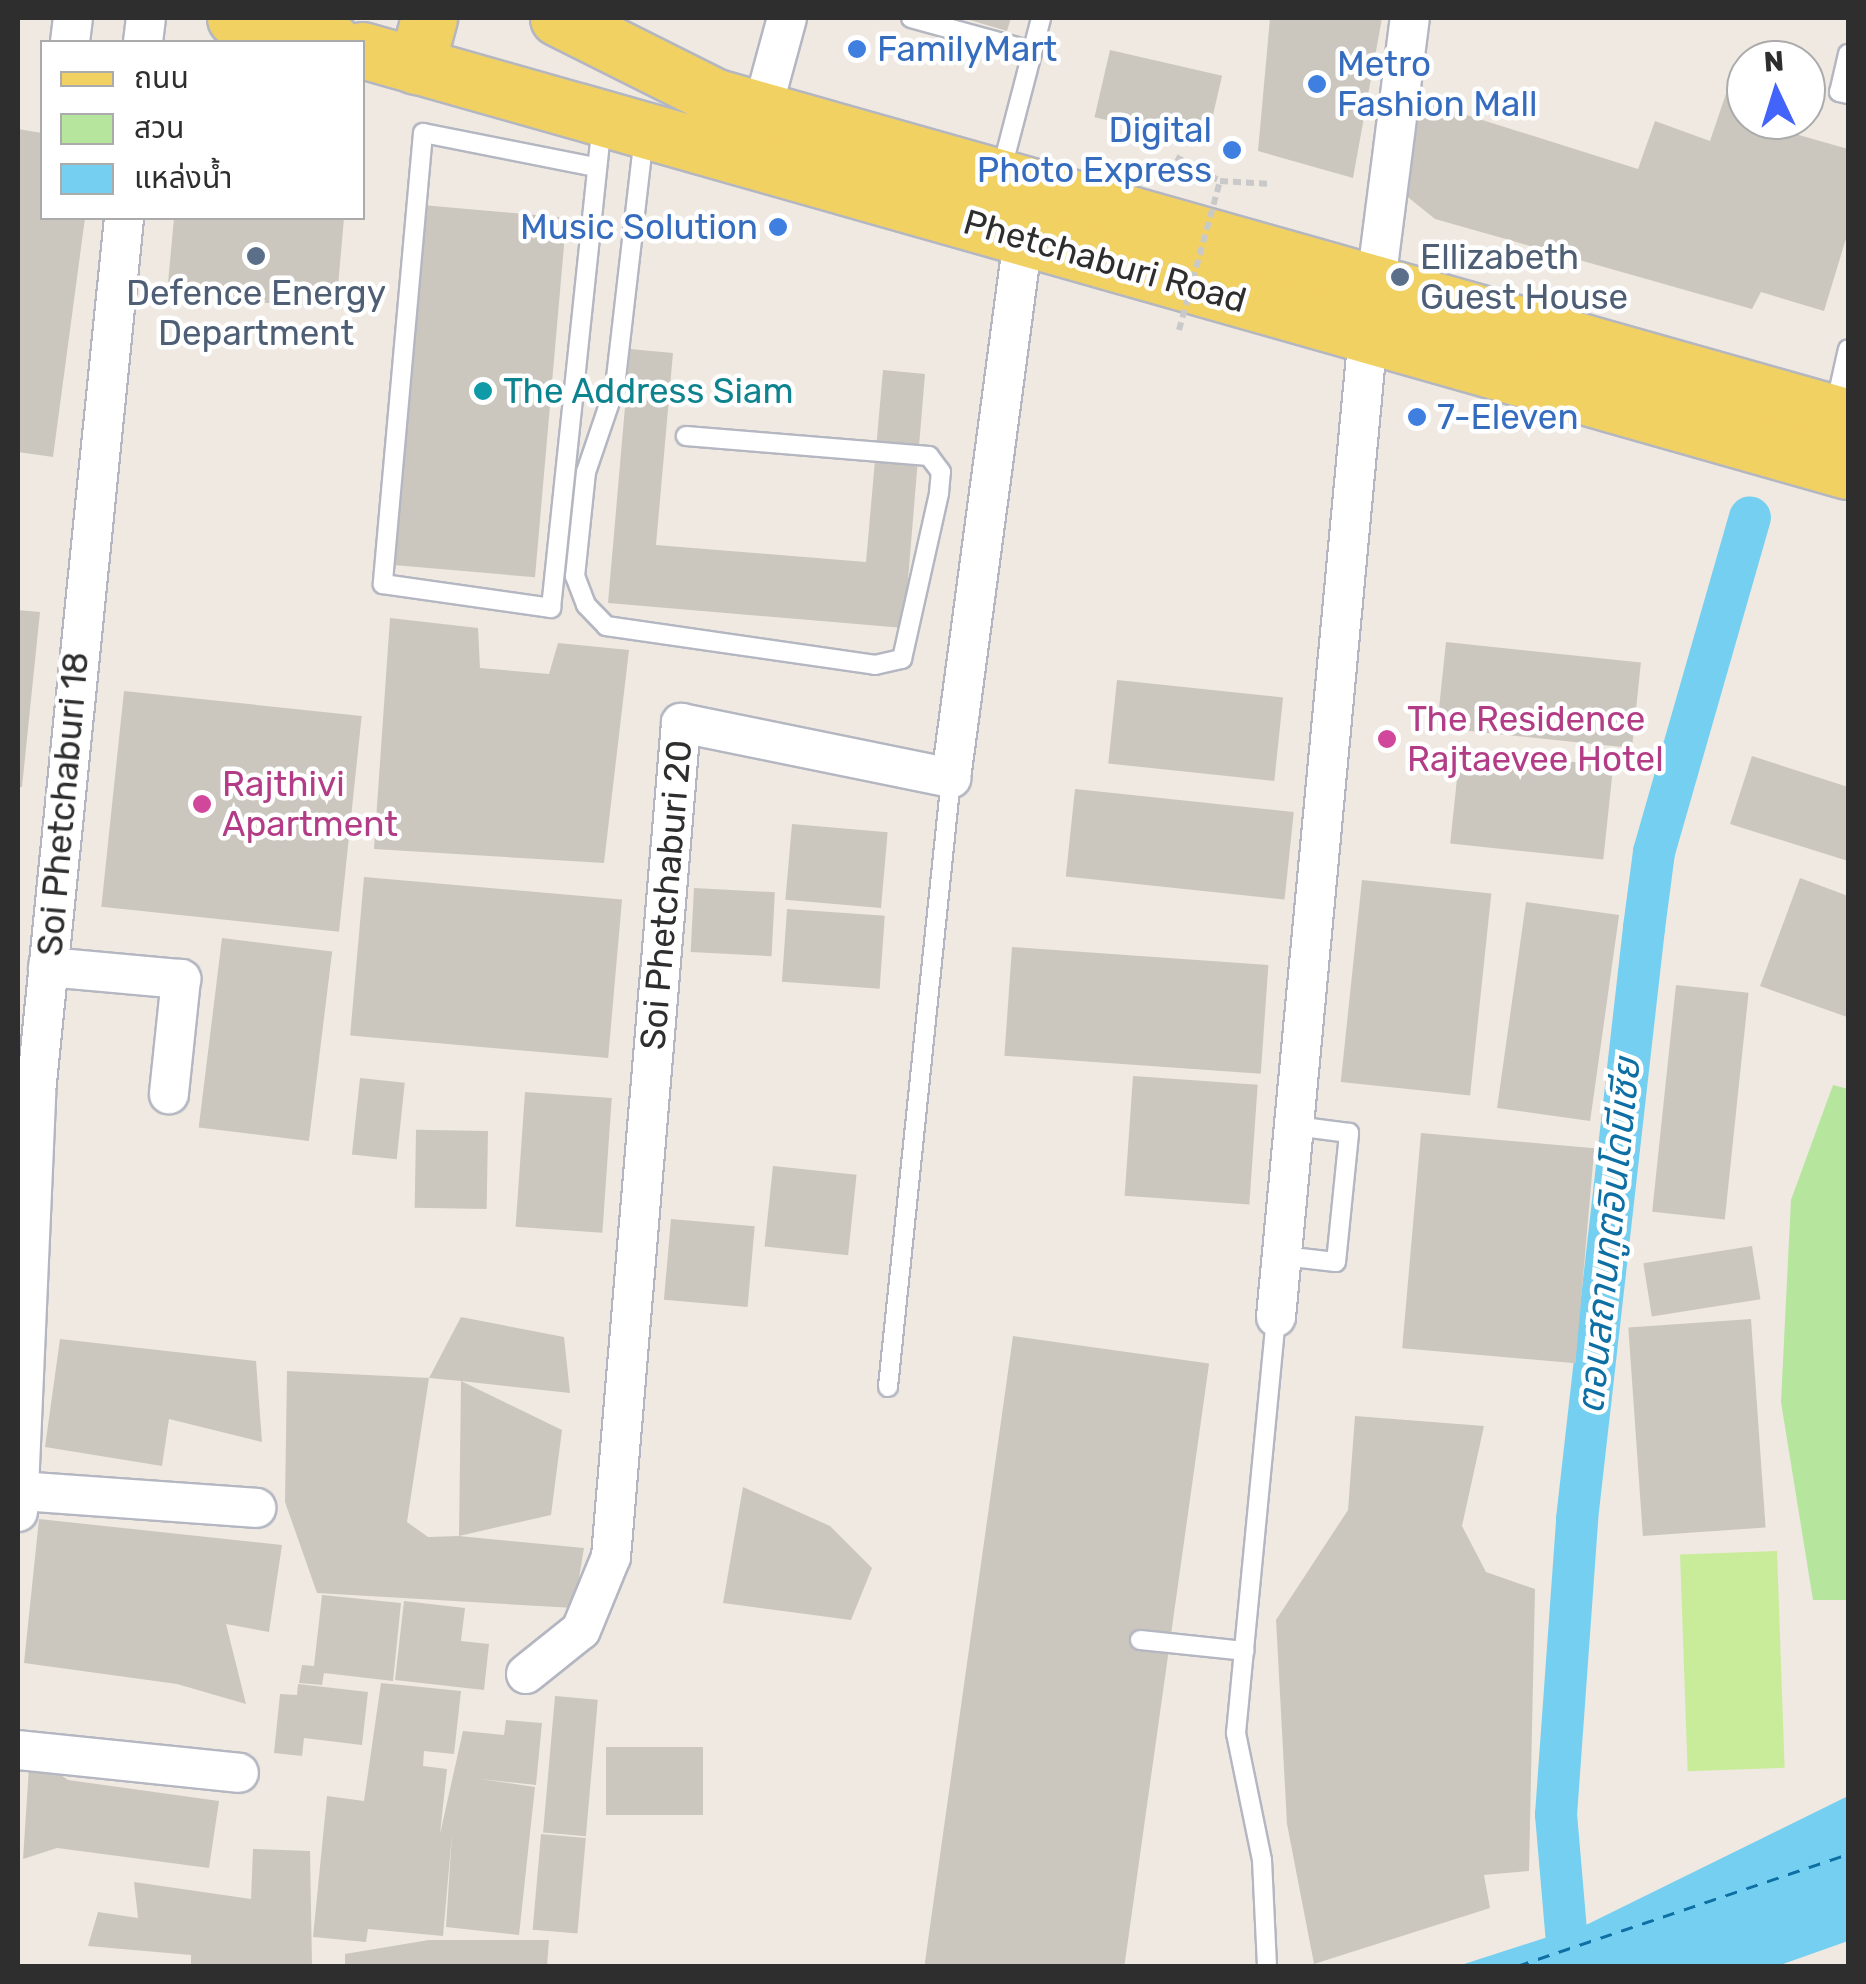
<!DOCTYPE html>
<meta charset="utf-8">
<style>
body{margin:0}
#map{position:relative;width:1866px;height:1984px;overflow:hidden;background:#efe9e1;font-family:Rubik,"Noto Sans Thai",sans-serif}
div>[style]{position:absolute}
.green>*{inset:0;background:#b6e59e}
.pitch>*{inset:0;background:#c9ec9a;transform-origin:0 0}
.water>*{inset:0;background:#75cff0}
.canal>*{height:42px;margin:-21px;padding:0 21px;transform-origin:21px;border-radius:21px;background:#75cff0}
.ferry>*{height:2.5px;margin-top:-1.25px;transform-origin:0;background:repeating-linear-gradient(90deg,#0d6fa3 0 12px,transparent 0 22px)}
.building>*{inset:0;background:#cbc7bf;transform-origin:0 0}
.path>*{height:6px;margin-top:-3px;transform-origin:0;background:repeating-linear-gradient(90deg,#c9c9c9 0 8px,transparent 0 13px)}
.roads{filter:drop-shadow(2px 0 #b4b7c1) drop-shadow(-2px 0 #b4b7c1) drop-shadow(0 2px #b4b7c1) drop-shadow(0 -2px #b4b7c1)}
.service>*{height:18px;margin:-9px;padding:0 9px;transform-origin:9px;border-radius:9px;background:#fff}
.minor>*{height:38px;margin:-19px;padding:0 19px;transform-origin:19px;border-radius:19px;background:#fff}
.primary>*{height:55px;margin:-27.5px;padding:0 27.5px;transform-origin:27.5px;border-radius:27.5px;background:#f2d163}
.path-bridge>*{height:6px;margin-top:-3px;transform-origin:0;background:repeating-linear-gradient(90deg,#c9c9c9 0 8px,transparent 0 13px)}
.dots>*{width:28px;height:28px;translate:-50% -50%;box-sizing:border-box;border:5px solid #fff;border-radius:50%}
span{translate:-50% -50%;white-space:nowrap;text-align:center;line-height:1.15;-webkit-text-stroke:9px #fff;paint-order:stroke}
.shop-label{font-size:35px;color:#366cbe}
.left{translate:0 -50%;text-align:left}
.right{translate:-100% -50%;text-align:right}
.service-label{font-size:35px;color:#4e5e75}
.street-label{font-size:35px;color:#2e2e2e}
.culture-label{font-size:35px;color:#0d838f}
.hotel-label{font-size:35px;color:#b23c85}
.water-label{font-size:38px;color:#0d6fa3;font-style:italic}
.frame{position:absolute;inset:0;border:20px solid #2e2e2e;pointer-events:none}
.legend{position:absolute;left:40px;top:40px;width:325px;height:180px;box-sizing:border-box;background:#fff;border:2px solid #ababab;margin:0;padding:12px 18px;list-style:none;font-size:30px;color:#2e2e2e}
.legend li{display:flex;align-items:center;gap:20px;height:50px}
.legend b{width:50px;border:2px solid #ababab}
.north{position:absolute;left:1726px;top:40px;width:100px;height:100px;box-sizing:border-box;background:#fff;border:2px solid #ababab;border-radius:50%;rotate:356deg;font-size:28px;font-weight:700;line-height:40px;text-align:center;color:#2e2e2e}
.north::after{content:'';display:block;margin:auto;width:35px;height:45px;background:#4264fb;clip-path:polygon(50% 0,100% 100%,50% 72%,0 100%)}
</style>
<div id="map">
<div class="green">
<div style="clip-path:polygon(1833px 1085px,1848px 1089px,1848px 1600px,1813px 1600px,1781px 1402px,1791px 1200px)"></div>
</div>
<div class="pitch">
<div style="left:1777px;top:1551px;width:217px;height:97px;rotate:88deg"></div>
</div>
<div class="water">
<div style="clip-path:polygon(1848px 1796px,1848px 1941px,1777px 1966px,1458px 1966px,1588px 1924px)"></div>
</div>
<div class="canal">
<div style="left:1569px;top:1966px;width:152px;rotate:-94.9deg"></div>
<div style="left:1556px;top:1815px;width:297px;rotate:-85.9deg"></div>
<div style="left:1577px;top:1519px;width:595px;rotate:-83.53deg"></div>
<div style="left:1644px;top:928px;width:77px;rotate:-82.5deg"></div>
<div style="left:1654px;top:852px;width:348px;rotate:-74deg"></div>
</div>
<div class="ferry">
<div style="left:1517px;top:1966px;width:349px;rotate:-18.7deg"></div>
</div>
<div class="building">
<div style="clip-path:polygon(963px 18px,1011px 18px,1007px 31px)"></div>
<div style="clip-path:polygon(1270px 18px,1382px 18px,1353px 178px,1258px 151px)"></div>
<div style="left:1110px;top:50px;width:115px;height:69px;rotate:13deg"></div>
<div style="clip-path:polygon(1735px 67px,1746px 70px,1746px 120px,1848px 149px,1848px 232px,1824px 311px,1761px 292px,1752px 309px,1435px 219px,1404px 194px,1422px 101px,1638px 169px,1655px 121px,1710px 141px)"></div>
<div style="clip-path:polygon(18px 129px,42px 133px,42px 218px,85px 218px,53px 457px,18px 452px)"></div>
<div style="left:422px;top:205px;width:145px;height:361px;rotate:5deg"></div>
<div style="clip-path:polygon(174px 218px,344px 218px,336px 309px,167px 294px)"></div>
<div style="clip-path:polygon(630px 349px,673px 353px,656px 545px,866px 562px,883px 370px,925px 374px,904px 628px,608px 603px)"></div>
<div style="clip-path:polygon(18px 610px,40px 612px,22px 787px,18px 787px)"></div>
<div style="clip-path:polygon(390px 618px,478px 628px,480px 668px,549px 674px,558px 643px,629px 650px,604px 863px,374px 849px)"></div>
<div style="left:1446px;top:642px;width:196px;height:86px;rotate:6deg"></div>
<div style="left:1117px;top:680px;width:167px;height:84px;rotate:6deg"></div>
<div style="left:124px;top:691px;width:239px;height:217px;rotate:6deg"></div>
<div style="left:1460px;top:750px;width:154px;height:94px;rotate:6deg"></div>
<div style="clip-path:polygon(1752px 756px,1848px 787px,1848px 861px,1730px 824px)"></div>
<div style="left:1075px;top:789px;width:220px;height:88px;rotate:6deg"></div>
<div style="left:792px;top:824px;width:96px;height:76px;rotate:5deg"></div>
<div style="left:364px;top:877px;width:259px;height:159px;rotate:5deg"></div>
<div style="clip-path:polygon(1800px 878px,1848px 896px,1847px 1017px,1760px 986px)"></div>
<div style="left:1362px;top:880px;width:130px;height:203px;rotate:6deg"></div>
<div style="left:694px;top:888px;width:81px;height:64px;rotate:3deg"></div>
<div style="left:1526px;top:902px;width:94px;height:208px;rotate:8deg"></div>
<div style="left:787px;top:909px;width:98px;height:73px;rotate:4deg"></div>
<div style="left:222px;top:938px;width:111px;height:191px;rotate:7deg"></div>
<div style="left:1012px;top:947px;width:257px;height:109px;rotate:4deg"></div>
<div style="left:1676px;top:985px;width:73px;height:228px;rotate:6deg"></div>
<div style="left:1133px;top:1076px;width:125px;height:120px;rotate:4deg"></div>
<div style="left:360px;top:1078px;width:45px;height:77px;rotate:6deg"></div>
<div style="left:525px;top:1092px;width:87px;height:135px;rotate:4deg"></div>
<div style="left:488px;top:1131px;width:78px;height:72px;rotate:91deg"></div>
<div style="left:1421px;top:1133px;width:174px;height:216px;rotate:5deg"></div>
<div style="left:773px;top:1166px;width:84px;height:81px;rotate:6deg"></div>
<div style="left:671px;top:1219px;width:84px;height:81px;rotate:5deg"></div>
<div style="left:1752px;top:1246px;width:54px;height:110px;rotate:81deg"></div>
<div style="clip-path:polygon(461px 1317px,564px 1337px,570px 1393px,461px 1381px,562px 1430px,551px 1515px,459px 1536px,584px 1548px,574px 1608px,317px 1593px,285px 1502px,287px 1371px,429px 1378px,407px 1522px,428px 1537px,459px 1536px,461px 1381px,429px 1378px)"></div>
<div style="left:1751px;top:1319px;width:209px;height:123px;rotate:86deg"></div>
<div style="left:1013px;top:1336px;width:198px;height:634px;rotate:8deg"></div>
<div style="clip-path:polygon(60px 1339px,256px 1361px,262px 1442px,169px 1419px,162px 1466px,45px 1447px)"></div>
<div style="clip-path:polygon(1355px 1416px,1484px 1426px,1462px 1526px,1486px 1572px,1535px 1589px,1529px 1871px,1484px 1875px,1490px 1908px,1314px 1964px,1287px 1824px,1276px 1620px,1348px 1510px)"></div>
<div style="clip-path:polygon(743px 1487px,830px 1526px,872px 1568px,851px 1620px,723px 1603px)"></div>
<div style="clip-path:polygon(39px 1519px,282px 1545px,269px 1632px,226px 1624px,246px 1704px,177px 1684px,24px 1663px)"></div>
<div style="clip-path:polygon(322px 1595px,401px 1603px,393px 1681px,324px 1673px,322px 1685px,299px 1683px,302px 1665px,314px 1666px)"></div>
<div style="clip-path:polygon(404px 1601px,465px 1608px,461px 1641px,489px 1644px,484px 1690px,395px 1680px)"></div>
<div style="clip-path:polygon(381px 1683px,461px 1691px,454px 1754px,424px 1751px,423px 1766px,447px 1769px,440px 1834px,463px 1731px,504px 1735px,506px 1720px,542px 1723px,536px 1785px,480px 1779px,535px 1787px,519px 1935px,446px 1927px,452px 1834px,443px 1936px,368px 1929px,366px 1942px,313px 1937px,327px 1796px,364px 1801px)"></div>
<div style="clip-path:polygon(298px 1684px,368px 1692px,362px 1745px,304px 1738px,302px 1756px,274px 1753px,280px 1694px,297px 1695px)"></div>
<div style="left:555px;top:1696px;width:43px;height:137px;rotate:5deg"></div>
<div style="left:703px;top:1747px;width:68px;height:97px;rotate:90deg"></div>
<div style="clip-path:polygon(30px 1752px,68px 1780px,219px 1801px,209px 1868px,57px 1848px,23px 1859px)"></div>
<div style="left:541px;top:1834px;width:45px;height:96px;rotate:5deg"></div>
<div style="clip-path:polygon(253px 1849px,310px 1851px,312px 1966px,191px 1966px,191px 1955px,88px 1946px,98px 1912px,138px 1918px,134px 1882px,251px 1899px)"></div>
<div style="clip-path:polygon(429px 1940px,549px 1940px,547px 1966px,345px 1966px,345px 1954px)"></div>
</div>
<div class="path">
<div style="left:1176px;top:157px;width:50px;rotate:28.6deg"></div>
<div style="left:1220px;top:181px;width:51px;rotate:3.4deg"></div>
</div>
<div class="roads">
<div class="service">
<div style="left:911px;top:18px;width:125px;rotate:15.3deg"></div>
<div style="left:1848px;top:54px;width:39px;rotate:103deg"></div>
<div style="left:1839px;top:92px;width:9px;rotate:13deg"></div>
<div style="left:644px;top:136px;width:253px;rotate:96.6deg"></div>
<div style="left:615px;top:387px;width:90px;rotate:108.8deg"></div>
<div style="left:586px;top:472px;width:105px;rotate:96deg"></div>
<div style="left:575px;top:576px;width:31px;rotate:69deg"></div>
<div style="left:586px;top:605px;width:29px;rotate:46deg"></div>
<div style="left:606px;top:626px;width:272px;rotate:8.2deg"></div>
<div style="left:875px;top:665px;width:28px;rotate:-13deg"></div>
<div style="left:902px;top:659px;width:170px;rotate:-77.4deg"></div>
<div style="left:939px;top:493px;width:21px;rotate:-85deg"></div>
<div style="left:941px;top:472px;width:20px;rotate:-127deg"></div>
<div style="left:929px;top:456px;width:244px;rotate:-175.3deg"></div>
<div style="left:595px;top:167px;width:175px;rotate:-168.8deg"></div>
<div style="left:423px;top:133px;width:453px;rotate:95.1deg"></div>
<div style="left:383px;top:584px;width:170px;rotate:8.1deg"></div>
<div style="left:551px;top:608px;width:488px;rotate:-84deg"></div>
<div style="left:1001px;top:172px;width:159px;rotate:-75.4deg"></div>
<div style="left:1835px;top:407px;width:59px;rotate:-77.4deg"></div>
<div style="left:1283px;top:1256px;width:53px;rotate:6.5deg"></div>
<div style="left:1336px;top:1262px;width:130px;rotate:-84.2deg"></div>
<div style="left:1349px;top:1133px;width:54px;rotate:-172.6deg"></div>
<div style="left:888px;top:1387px;width:612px;rotate:-84.09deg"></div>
<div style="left:1140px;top:1640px;width:105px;rotate:6deg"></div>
<div style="left:1267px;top:1966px;width:106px;rotate:-92.7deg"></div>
<div style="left:1262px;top:1860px;width:130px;rotate:-101.6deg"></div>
<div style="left:1236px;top:1733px;width:418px;rotate:-84.5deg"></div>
</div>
<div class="minor">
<div style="left:70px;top:42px;width:24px;rotate:-83deg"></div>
<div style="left:143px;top:42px;width:24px;rotate:-83deg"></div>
<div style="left:762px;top:110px;width:95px;rotate:-74.8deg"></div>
<div style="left:1376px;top:282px;width:266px;rotate:-82.7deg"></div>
<div style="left:48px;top:967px;width:134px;rotate:5.2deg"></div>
<div style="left:181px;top:979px;width:116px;rotate:96deg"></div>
<div style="left:1276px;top:1317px;width:986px;rotate:-84.65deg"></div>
<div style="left:20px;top:1491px;width:237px;rotate:4.1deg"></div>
<div style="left:18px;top:1512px;width:420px;rotate:-87.5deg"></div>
<div style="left:36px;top:1092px;width:878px;rotate:-84.25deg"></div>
<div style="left:526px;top:1674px;width:70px;rotate:-38.7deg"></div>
<div style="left:581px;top:1630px;width:79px;rotate:-67.7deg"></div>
<div style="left:611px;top:1557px;width:837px;rotate:-85.2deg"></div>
<div style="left:681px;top:723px;width:276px;rotate:11.5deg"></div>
<div style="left:951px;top:778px;width:544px;rotate:-82.39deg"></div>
<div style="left:18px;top:1750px;width:222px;rotate:5.9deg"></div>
</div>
<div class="primary">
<div style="left:235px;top:18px;width:101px;rotate:13.8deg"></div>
<div style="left:558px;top:18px;width:177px;rotate:26.6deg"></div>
<div style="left:716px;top:97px;width:1176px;rotate:15.78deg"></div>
<div style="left:362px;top:50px;width:1544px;rotate:15.82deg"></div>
<div style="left:416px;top:66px;width:50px;rotate:-74.8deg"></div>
</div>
</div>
<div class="path-bridge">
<div style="left:1179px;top:330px;width:155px;rotate:-74.6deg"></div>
</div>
<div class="dots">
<div style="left:857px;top:49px;background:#3f7fe0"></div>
<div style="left:1317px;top:84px;background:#3f7fe0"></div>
<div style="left:1232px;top:150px;background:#3f7fe0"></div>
<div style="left:778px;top:227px;background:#3f7fe0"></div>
<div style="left:256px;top:256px;background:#5c6f8a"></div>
<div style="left:1400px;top:277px;background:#5c6f8a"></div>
<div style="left:483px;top:391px;background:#0f9aa8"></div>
<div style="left:1417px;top:417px;background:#3f7fe0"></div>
<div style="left:1387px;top:739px;background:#d1479c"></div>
<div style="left:202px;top:804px;background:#d1479c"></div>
</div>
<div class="shop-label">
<span class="left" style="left:877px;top:49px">FamilyMart</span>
<span class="left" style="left:1337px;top:84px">Metro<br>Fashion Mall</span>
<span class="right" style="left:1212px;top:150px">Digital<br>Photo Express</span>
<span class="right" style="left:758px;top:227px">Music Solution</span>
<span class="left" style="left:1437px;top:417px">7-Eleven</span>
</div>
<div class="service-label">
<span class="left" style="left:1420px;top:277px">Ellizabeth<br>Guest House</span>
<span style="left:256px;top:313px">Defence Energy<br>Department</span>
</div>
<div class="street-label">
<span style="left:1105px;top:261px;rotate:16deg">Phetchaburi Road</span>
<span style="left:63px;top:804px;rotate:-85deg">Soi Phetchaburi 18</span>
<span style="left:666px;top:895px;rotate:-85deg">Soi Phetchaburi 20</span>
</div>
<div class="culture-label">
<span class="left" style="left:503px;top:391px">The Address Siam</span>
</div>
<div class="hotel-label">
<span class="left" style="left:1407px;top:739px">The Residence<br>Rajtaevee Hotel</span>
<span class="left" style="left:222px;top:804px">Rajthivi<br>Apartment</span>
</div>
<div class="water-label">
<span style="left:1609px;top:1236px;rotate:-84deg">ตอนสถานทูตอินโดนีเซีย</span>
</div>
<div class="frame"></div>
<ul class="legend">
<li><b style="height:12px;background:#f2d163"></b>ถนน</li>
<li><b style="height:28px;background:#b6e59e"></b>สวน</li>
<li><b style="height:28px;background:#75cff0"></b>แหล่งน้ำ</li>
</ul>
<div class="north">N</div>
</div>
